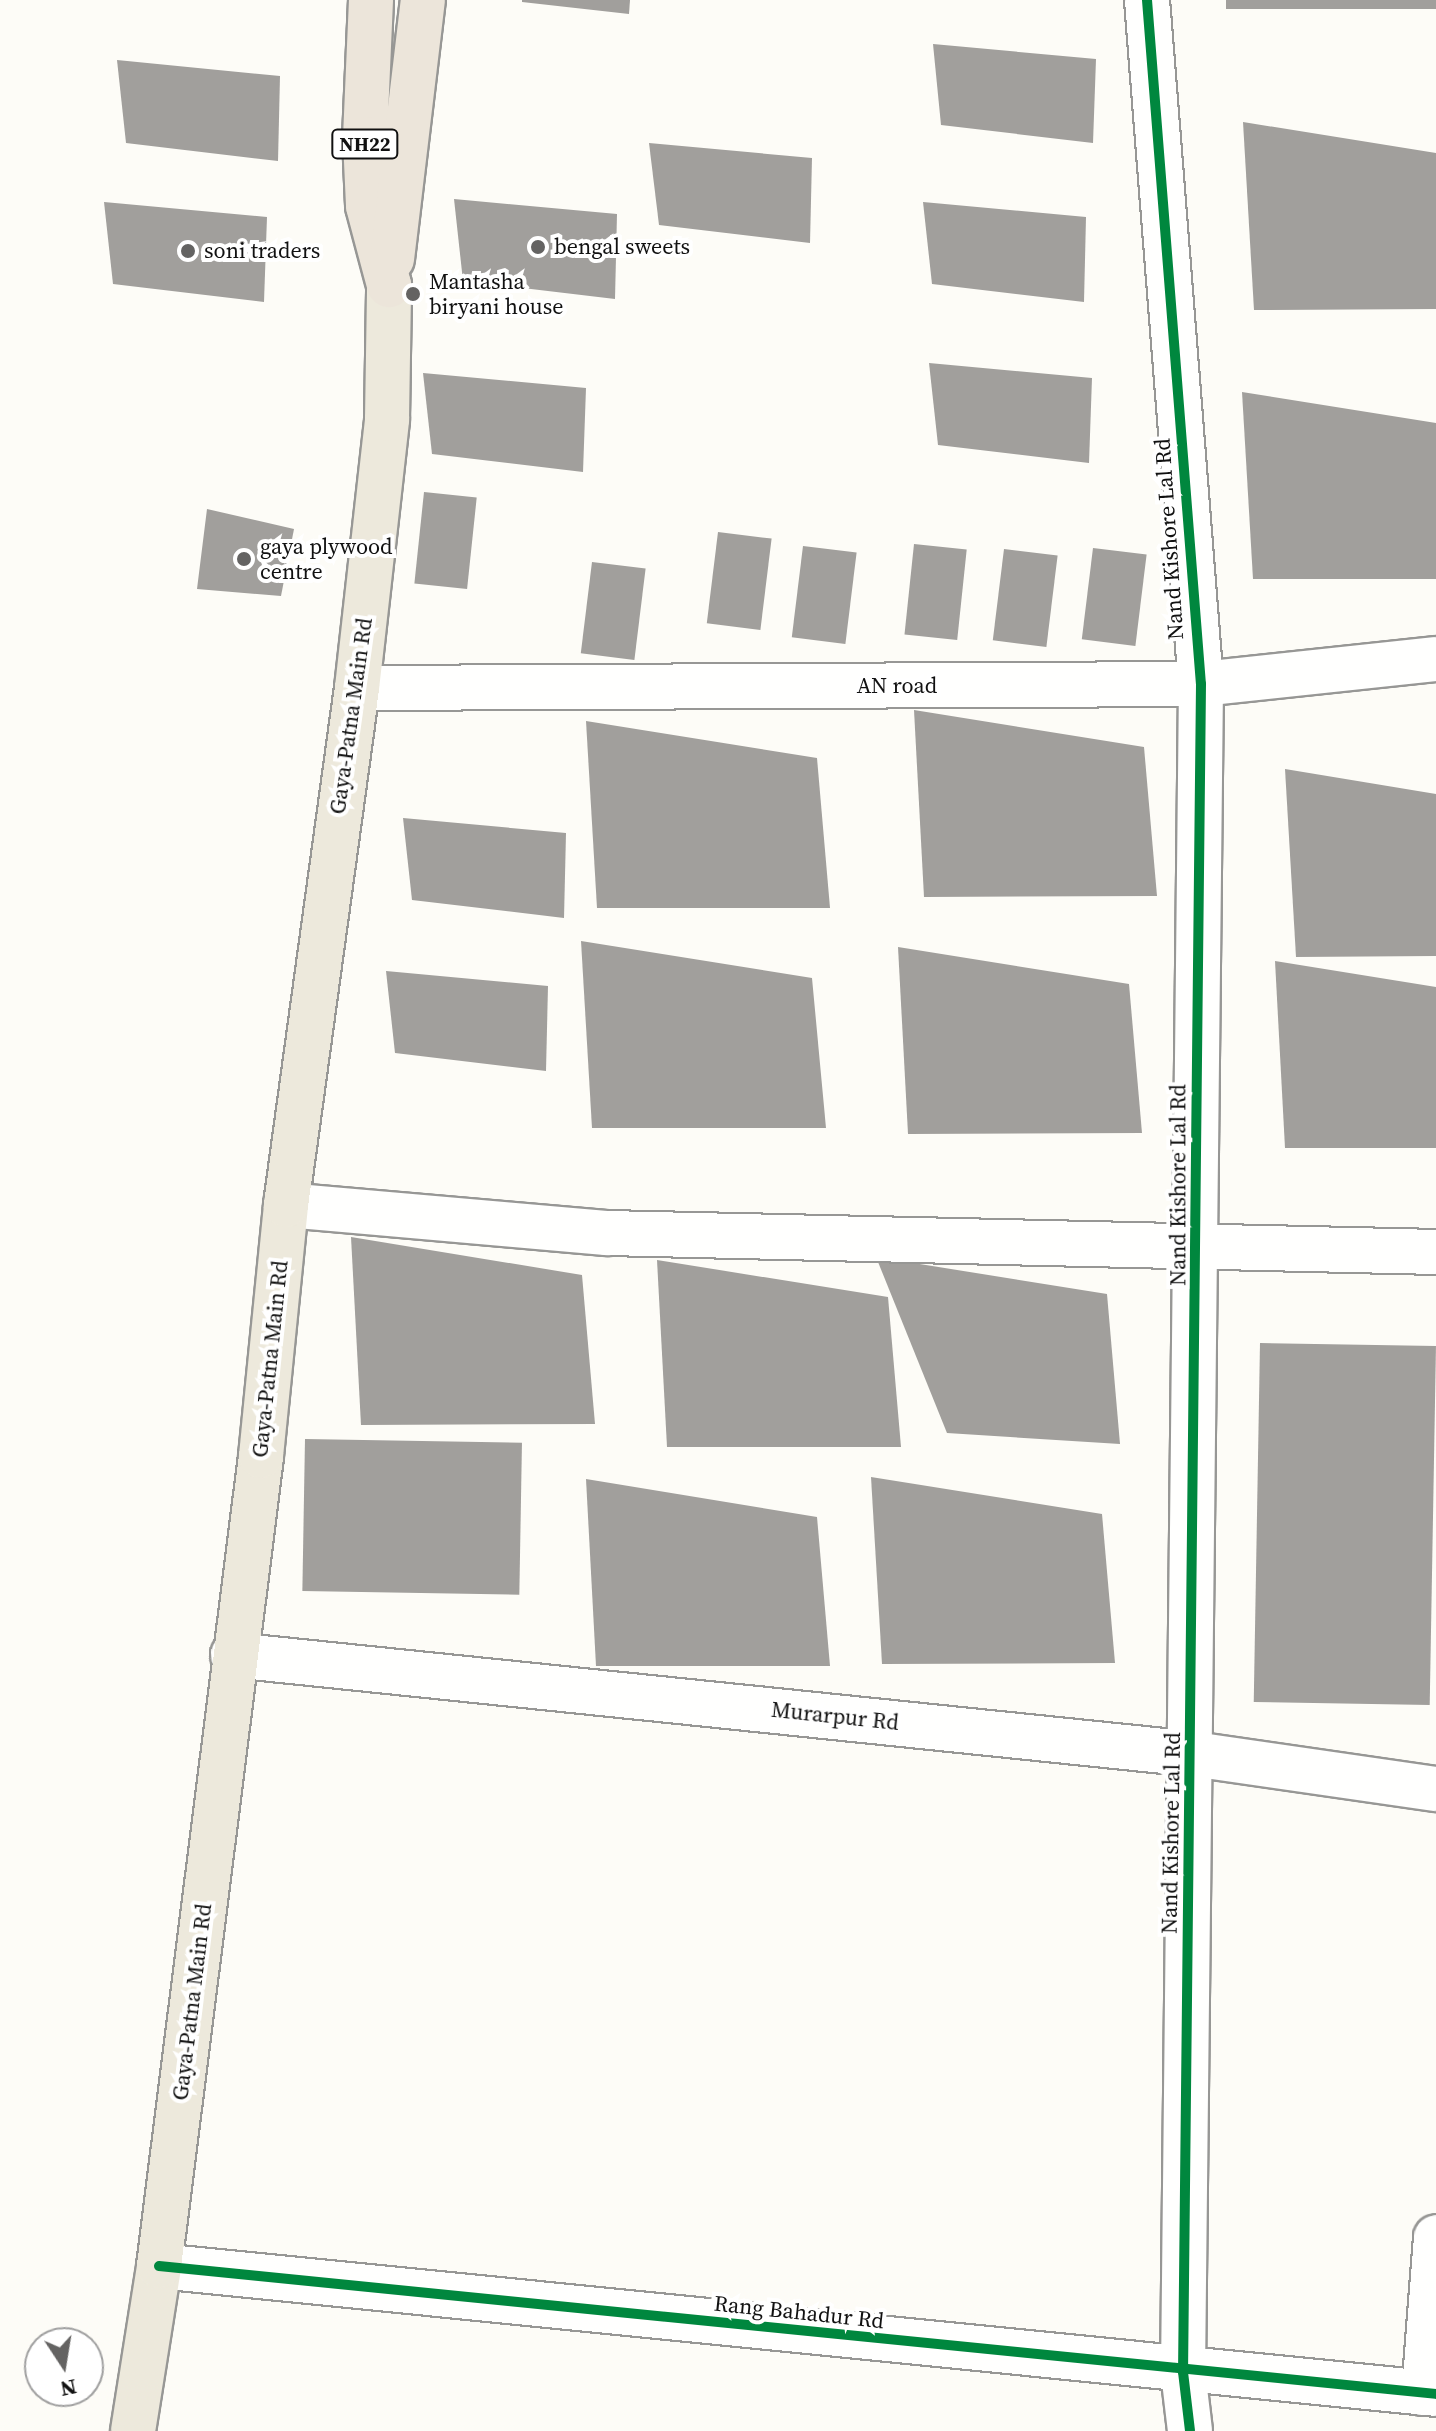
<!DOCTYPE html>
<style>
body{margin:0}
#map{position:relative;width:1436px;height:2431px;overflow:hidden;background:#fdfcf7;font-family:"Source Serif 4",serif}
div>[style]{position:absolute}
.building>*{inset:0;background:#a19f9c;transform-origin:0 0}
.roads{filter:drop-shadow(2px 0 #979795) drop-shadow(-2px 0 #979795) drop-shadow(0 2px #979795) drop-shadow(0 -2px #979795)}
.minor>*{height:44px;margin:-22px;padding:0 22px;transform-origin:22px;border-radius:22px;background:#fffffe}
.tertiary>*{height:44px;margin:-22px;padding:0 22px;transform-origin:22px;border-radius:22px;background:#fffffe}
.primary>*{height:44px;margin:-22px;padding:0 22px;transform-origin:22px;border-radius:22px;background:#ede9dc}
.trunk>*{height:44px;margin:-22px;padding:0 22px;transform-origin:22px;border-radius:22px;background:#ece5da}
.cycleway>*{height:10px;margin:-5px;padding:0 5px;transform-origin:5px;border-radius:5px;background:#00873e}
.dots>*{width:22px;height:22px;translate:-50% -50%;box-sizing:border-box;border:4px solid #fff;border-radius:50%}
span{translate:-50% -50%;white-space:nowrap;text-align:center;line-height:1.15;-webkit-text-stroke:8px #fff;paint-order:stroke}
.shield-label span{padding:2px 6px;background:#fff;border:2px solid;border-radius:6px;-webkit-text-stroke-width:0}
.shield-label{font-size:20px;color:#111;font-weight:700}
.poi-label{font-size:22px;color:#111}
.left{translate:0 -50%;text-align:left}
.street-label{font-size:22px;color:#111}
.north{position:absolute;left:24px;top:2327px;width:80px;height:80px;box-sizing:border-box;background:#fff;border:2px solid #a0a0a0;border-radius:50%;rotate:168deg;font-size:22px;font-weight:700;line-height:32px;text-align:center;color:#111}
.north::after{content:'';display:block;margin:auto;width:28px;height:36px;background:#646362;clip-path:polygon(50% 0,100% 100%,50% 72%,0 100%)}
</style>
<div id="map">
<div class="building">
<div style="clip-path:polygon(522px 0,630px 0,629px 14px,522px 2px)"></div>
<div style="left:1226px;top:0;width:210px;height:9px"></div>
<div style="clip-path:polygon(933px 44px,1096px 59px,1093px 143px,941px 125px)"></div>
<div style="clip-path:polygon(117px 60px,280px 76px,278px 161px,126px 143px)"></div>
<div style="clip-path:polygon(1243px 122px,1436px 153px,1436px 309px,1254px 310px)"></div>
<div style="clip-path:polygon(649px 143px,812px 158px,810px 243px,659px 225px)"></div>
<div style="clip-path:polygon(454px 199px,617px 214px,615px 299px,463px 281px)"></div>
<div style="clip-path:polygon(104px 202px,267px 217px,264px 302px,113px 284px)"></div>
<div style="clip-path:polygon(923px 202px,1086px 217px,1084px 302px,932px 284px)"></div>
<div style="clip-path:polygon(929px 363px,1092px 378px,1089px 463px,938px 445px)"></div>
<div style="clip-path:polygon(423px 373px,586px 388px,583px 472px,432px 454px)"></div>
<div style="clip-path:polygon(1242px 392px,1436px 423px,1436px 579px,1253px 579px)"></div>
<div style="left:424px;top:492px;width:53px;height:92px;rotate:6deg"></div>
<div style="clip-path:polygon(207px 509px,294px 529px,281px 596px,197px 589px)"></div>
<div style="left:718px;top:532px;width:54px;height:92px;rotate:7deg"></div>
<div style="left:914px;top:544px;width:53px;height:91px;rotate:6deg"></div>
<div style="left:803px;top:546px;width:54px;height:92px;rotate:7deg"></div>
<div style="left:1093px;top:548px;width:54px;height:92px;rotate:7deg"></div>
<div style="left:1004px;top:549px;width:54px;height:92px;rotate:7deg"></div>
<div style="left:592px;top:562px;width:54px;height:92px;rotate:7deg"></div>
<div style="clip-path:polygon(914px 710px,1144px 747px,1157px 896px,924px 897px)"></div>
<div style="clip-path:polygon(586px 721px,817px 758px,830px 908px,597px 908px)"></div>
<div style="clip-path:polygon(1285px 769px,1436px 794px,1436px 956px,1296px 957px)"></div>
<div style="clip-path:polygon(403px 818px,566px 833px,564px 918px,412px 900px)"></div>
<div style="clip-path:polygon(581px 941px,812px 978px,826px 1128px,592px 1128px)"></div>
<div style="clip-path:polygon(898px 947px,1129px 984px,1142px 1133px,908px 1134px)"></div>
<div style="clip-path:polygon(1275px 961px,1436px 987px,1436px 1148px,1285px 1148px)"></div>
<div style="clip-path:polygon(386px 971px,548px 986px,546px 1071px,395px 1053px)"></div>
<div style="clip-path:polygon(351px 1237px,582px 1275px,595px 1424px,361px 1425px)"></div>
<div style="clip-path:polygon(876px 1257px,1107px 1294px,1120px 1444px,947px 1433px)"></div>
<div style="clip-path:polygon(657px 1260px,888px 1297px,901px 1447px,667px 1447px)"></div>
<div style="left:1260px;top:1343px;width:176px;height:359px;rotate:1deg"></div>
<div style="left:305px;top:1439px;width:217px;height:152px;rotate:1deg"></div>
<div style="clip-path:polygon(871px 1477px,1102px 1514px,1115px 1663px,882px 1664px)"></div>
<div style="clip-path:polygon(586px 1479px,817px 1517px,830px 1666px,596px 1666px)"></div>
</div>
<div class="roads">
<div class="minor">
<div style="left:1147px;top:0;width:686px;rotate:85.49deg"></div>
<div style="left:1201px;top:684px;width:1688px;rotate:90.61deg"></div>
<div style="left:1183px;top:2372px;width:59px;rotate:83.2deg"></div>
<div style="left:357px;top:688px;width:844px;rotate:-0.27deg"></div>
<div style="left:1201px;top:684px;width:236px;rotate:-6.1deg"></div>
<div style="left:286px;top:1205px;width:322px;rotate:5deg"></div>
<div style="left:607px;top:1233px;width:829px;rotate:1.31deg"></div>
<div style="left:233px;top:1655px;width:965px;rotate:5.89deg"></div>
<div style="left:1193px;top:1754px;width:246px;rotate:8.2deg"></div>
<div style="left:1424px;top:2393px;width:156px;rotate:-85.6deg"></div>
</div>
<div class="tertiary">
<div style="left:159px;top:2266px;width:1283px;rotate:5.72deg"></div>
</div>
<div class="primary">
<div style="left:133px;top:2431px;width:167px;rotate:-81deg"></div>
<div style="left:159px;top:2266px;width:816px;rotate:-82.82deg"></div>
<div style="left:261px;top:1456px;width:252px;rotate:-84.3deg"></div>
<div style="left:286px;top:1205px;width:522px;rotate:-82.18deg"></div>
<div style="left:357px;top:688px;width:271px;rotate:-83.6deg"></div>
<div style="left:387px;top:419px;width:134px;rotate:-89.1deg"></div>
</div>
<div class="trunk">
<div style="left:371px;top:0;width:139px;rotate:92.5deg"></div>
<div style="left:365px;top:139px;width:67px;rotate:87.4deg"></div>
<div style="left:368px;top:206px;width:82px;rotate:75.1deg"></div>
<div style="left:392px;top:259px;width:261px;rotate:-83.2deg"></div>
</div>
</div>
<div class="cycleway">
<div style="left:1147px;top:0;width:686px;rotate:85.49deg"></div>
<div style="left:1201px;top:684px;width:1688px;rotate:90.61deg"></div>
<div style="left:1183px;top:2372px;width:59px;rotate:83.2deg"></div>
<div style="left:159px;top:2266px;width:1283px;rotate:5.72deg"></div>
</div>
<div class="dots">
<div style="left:538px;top:247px;background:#646362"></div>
<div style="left:188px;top:251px;background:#646362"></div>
<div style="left:413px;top:294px;background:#646362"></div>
<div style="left:244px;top:559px;background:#646362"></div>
</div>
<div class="shield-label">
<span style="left:365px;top:144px">NH22</span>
</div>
<div class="poi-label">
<span class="left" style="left:554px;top:247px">bengal sweets</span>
<span class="left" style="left:204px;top:251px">soni traders</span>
<span class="left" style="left:429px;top:294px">Mantasha<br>biryani house</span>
<span class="left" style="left:260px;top:559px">gaya plywood<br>centre</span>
</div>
<div class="street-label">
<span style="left:1169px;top:539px;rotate:-94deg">Nand Kishore Lal Rd</span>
<span style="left:897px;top:686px">AN road</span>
<span style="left:351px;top:716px;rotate:-82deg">Gaya-Patna Main Rd</span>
<span style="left:1178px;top:1185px;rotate:-90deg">Nand Kishore Lal Rd</span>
<span style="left:270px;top:1359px;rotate:-84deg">Gaya-Patna Main Rd</span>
<span style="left:835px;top:1716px;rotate:6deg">Murarpur Rd</span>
<span style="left:1171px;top:1833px;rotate:-89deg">Nand Kishore Lal Rd</span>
<span style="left:192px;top:2002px;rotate:-83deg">Gaya-Patna Main Rd</span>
<span style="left:799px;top:2312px;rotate:6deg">Rang Bahadur Rd</span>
</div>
<div class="north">N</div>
</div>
